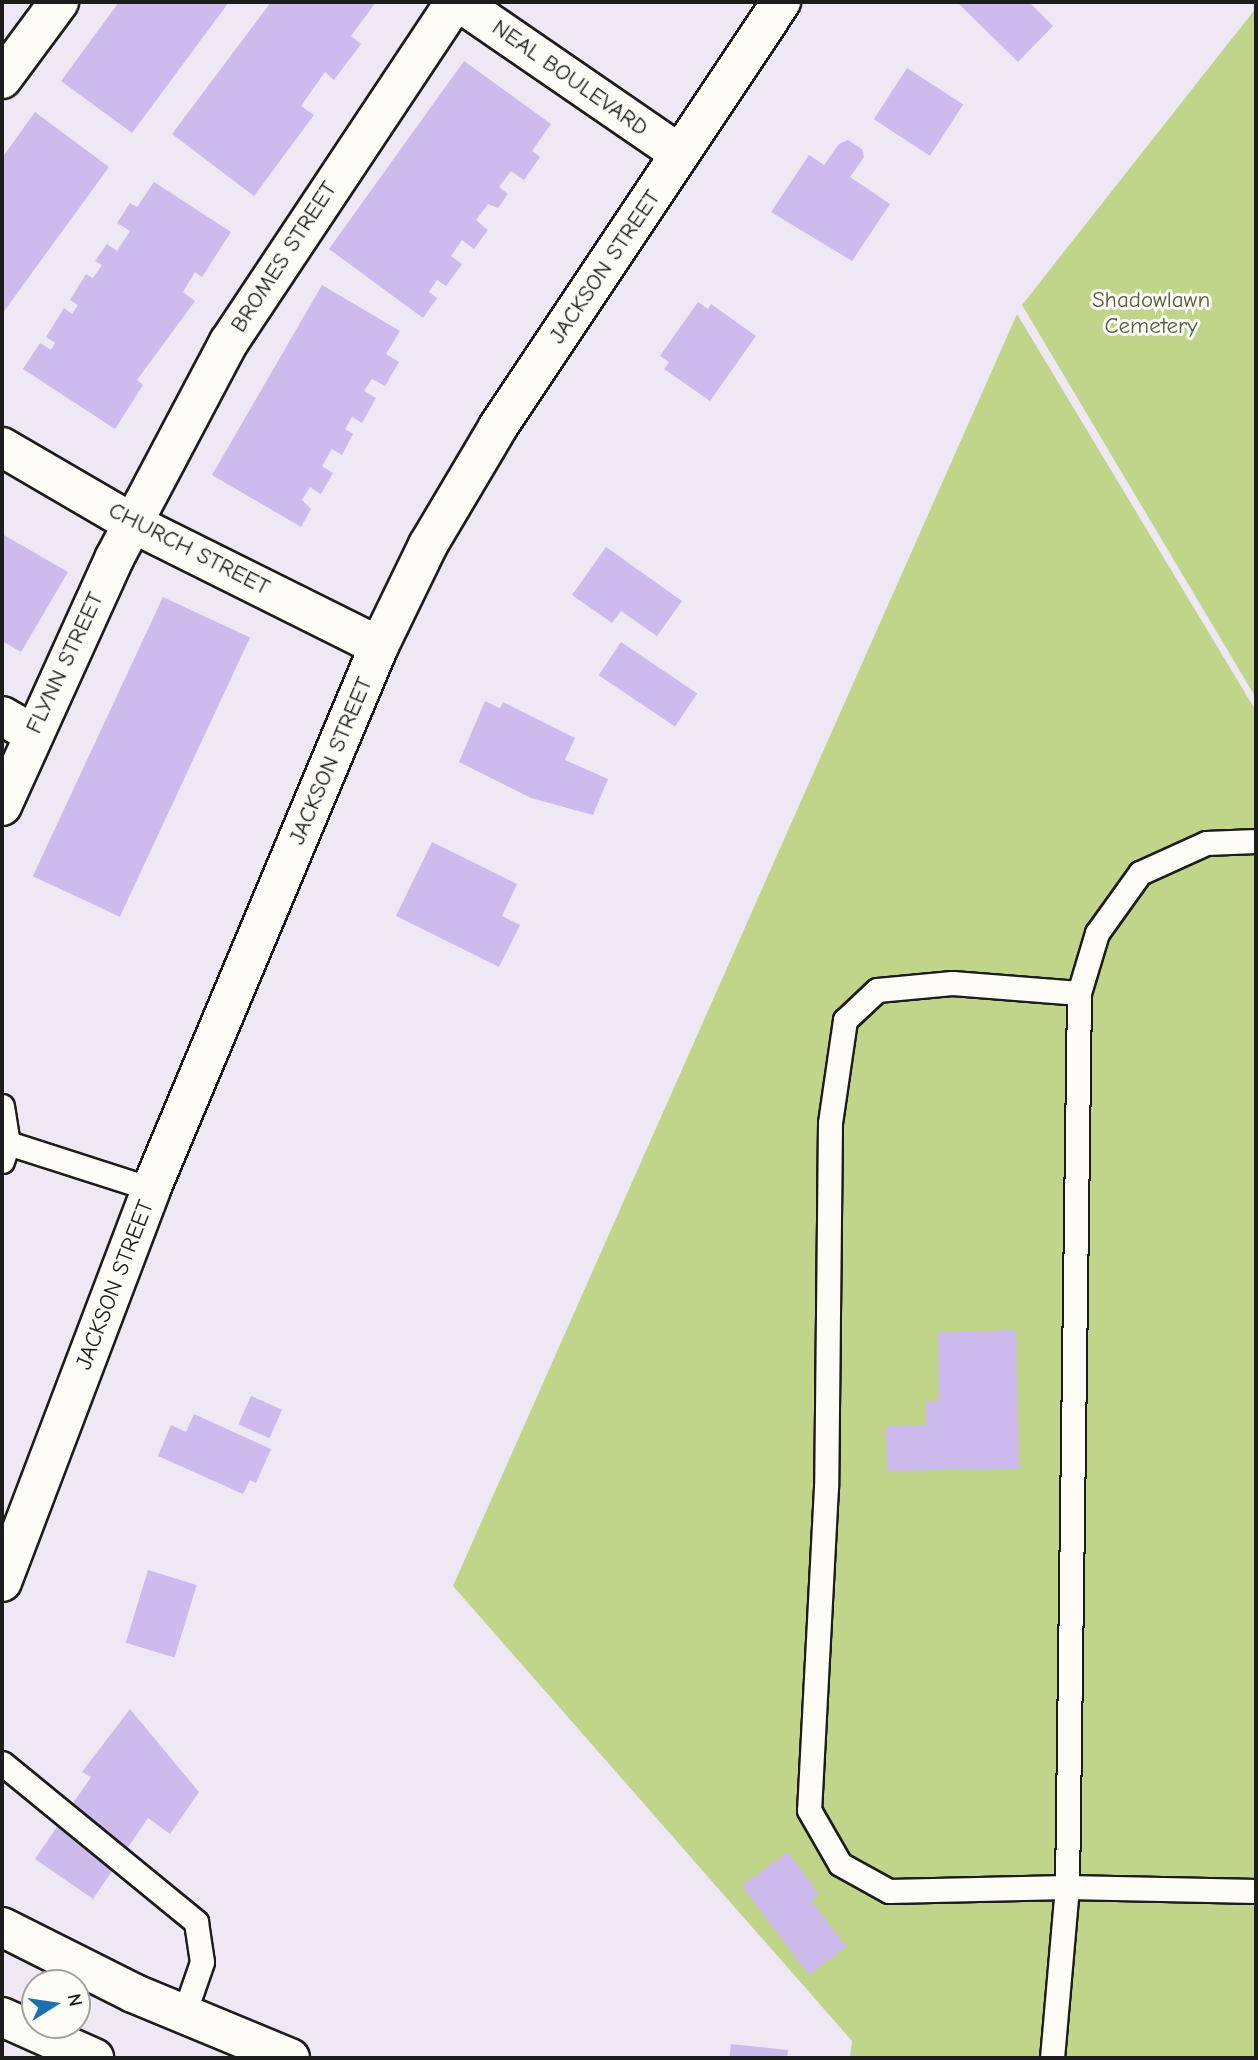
<!DOCTYPE html>
<style>
body{margin:0}
#map{position:relative;width:1258px;height:2060px;overflow:hidden;background:#eee8f4;font-family:"Comic Neue",sans-serif}
div>[style]{position:absolute}
.green>*{inset:0;background:#c0d58a}
.building>*{inset:0;background:#ccbbec;transform-origin:0 0}
.roads{filter:drop-shadow(2px 0 #1c1c1c) drop-shadow(-2px 0 #1c1c1c) drop-shadow(0 2px #1c1c1c) drop-shadow(0 -2px #1c1c1c)}
.lane>*{height:23px;margin:-11.5px;padding:0 11.5px;transform-origin:11.5px;border-radius:11.5px;background:#fdfcf7}
.street>*{height:38px;margin:-19px;padding:0 19px;transform-origin:19px;border-radius:19px;background:#fdfcf7}
.primary>*{height:38px;margin:-19px;padding:0 19px;transform-origin:19px;border-radius:19px;background:#fdfcf7}
.highway>*{height:38px;margin:-19px;padding:0 19px;transform-origin:19px;border-radius:19px;background:#fdfcf7}
span{translate:-50% -50%;white-space:nowrap;text-align:center;line-height:1.15;-webkit-text-stroke:6px #fdfcf7;paint-order:stroke}
.street-label{font-size:23px;color:#1c1c1c}
.park-label{font-size:23px;color:#555d42}
.frame{position:absolute;inset:0;border:4px solid #1c1c1c;pointer-events:none}
.north{position:absolute;left:21px;top:1969px;width:70px;height:70px;box-sizing:border-box;background:#fdfcf7;border:2px solid #a3a29f;border-radius:50%;rotate:78deg;font-size:19px;font-weight:700;line-height:28px;text-align:center;color:#1c1c1c}
.north::after{content:'';display:block;margin:auto;width:24px;height:32px;background:#1f6fb2;clip-path:polygon(50% 0,100% 100%,50% 72%,0 100%)}
</style>
<div id="map">
<div class="green">
<div style="clip-path:polygon(1256px 8px,1256px 698px,1022px 305px)"></div>
<div style="clip-path:polygon(1017px 314px,1256px 711px,1256px 2058px,850px 2058px,852px 2041px,453px 1586px)"></div>
</div>
<div class="building">
<div style="clip-path:polygon(119px 2px,229px 2px,132px 133px,61px 81px)"></div>
<div style="clip-path:polygon(271px 2px,376px 2px,351px 36px,361px 44px,334px 80px,325px 72px,301px 106px,314px 115px,254px 196px,172px 134px)"></div>
<div style="clip-path:polygon(1029px 2px,1053px 26px,1018px 62px,959px 4px)"></div>
<div style="clip-path:polygon(464px 61px,551px 124px,532px 151px,540px 157px,524px 180px,511px 171px,499px 187px,508px 194px,498px 208px,488px 204px,476px 220px,488px 230px,474px 249px,462px 240px,451px 256px,462px 264px,446px 286px,437px 280px,429px 292px,437px 298px,423px 318px,329px 249px)"></div>
<div style="left:907px;top:68px;width:67px;height:61px;rotate:33deg"></div>
<div style="clip-path:polygon(35px 112px,109px 167px,2px 314px,2px 158px)"></div>
<div style="clip-path:polygon(848px 140px,862px 149px,864px 157px,850px 177px,890px 204px,852px 261px,771px 212px,809px 155px,824px 165px,839px 144px)"></div>
<div style="clip-path:polygon(154px 182px,231px 232px,202px 277px,195px 272px,183px 292px,195px 301px,137px 380px,143px 385px,115px 429px,23px 369px,40px 343px,51px 350px,55px 343px,46px 337px,64px 308px,72px 314px,78px 305px,70px 300px,86px 274px,93px 278px,102px 265px,95px 261px,107px 244px,117px 251px,130px 231px,117px 223px,130px 203px,137px 207px)"></div>
<div style="clip-path:polygon(322px 285px,400px 331px,386px 354px,399px 362px,385px 386px,372px 379px,364px 391px,376px 398px,362px 423px,352px 417px,345px 429px,353px 434px,342px 455px,332px 449px,322px 466px,333px 473px,321px 494px,310px 487px,302px 500px,311px 509px,301px 527px,212px 475px)"></div>
<div style="clip-path:polygon(698px 302px,708px 309px,711px 304px,756px 336px,710px 401px,664px 369px,669px 362px,660px 356px)"></div>
<div style="clip-path:polygon(2px 534px,68px 572px,21px 652px,2px 641px)"></div>
<div style="clip-path:polygon(606px 547px,682px 601px,657px 636px,621px 611px,612px 623px,572px 595px)"></div>
<div style="left:163px;top:597px;width:96px;height:308px;rotate:25deg"></div>
<div style="left:621px;top:642px;width:92px;height:40px;rotate:34deg"></div>
<div style="clip-path:polygon(485px 701px,500px 708px,503px 702px,575px 738px,565px 760px,608px 779px,593px 815px,531px 798px,459px 762px)"></div>
<div style="clip-path:polygon(432px 842px,517px 884px,502px 916px,520px 925px,499px 967px,396px 916px)"></div>
<div style="clip-path:polygon(1016px 1330px,1019px 1469px,887px 1471px,886px 1426px,926px 1425px,926px 1401px,939px 1401px,938px 1332px)"></div>
<div style="left:251px;top:1396px;width:34px;height:31px;rotate:24deg"></div>
<div style="clip-path:polygon(194px 1414px,271px 1449px,256px 1483px,250px 1480px,243px 1494px,158px 1456px,171px 1425px,186px 1432px)"></div>
<div style="left:148px;top:1570px;width:51px;height:76px;rotate:17deg"></div>
<div style="clip-path:polygon(130px 1709px,199px 1792px,170px 1834px,148px 1818px,93px 1899px,35px 1859px,91px 1777px,82px 1772px)"></div>
<div style="clip-path:polygon(788px 1852px,819px 1894px,811px 1900px,846px 1947px,809px 1975px,742px 1886px)"></div>
<div style="clip-path:polygon(731px 2044px,788px 2050px,787px 2058px,729px 2058px)"></div>
</div>
<div class="roads">
<div class="lane">
<div style="left:1079px;top:993px;width:63px;rotate:-73.3deg"></div>
<div style="left:1097px;top:933px;width:74px;rotate:-54.4deg"></div>
<div style="left:1140px;top:873px;width:72px;rotate:-24.4deg"></div>
<div style="left:1206px;top:843px;width:50px;rotate:-2.3deg"></div>
<div style="left:2px;top:1106px;width:37px;rotate:81deg"></div>
<div style="left:8px;top:1143px;width:19px;rotate:108deg"></div>
<div style="left:8px;top:1143px;width:150px;rotate:17.8deg"></div>
<div style="left:2px;top:1763px;width:251px;rotate:39.3deg"></div>
<div style="left:196px;top:1922px;width:40px;rotate:81.5deg"></div>
<div style="left:202px;top:1962px;width:55px;rotate:109.1deg"></div>
<div style="left:1052px;top:2058px;width:172px;rotate:-85deg"></div>
<div style="left:1067px;top:1887px;width:894px;rotate:-89.23deg"></div>
<div style="left:1079px;top:993px;width:127px;rotate:-175.5deg"></div>
<div style="left:952px;top:983px;width:75px;rotate:174.7deg"></div>
<div style="left:877px;top:990px;width:44px;rotate:136.8deg"></div>
<div style="left:845px;top:1020px;width:104px;rotate:98.3deg"></div>
<div style="left:830px;top:1123px;width:364px;rotate:90.6deg"></div>
<div style="left:826px;top:1487px;width:323px;rotate:93deg"></div>
<div style="left:809px;top:1810px;width:62px;rotate:60.1deg"></div>
<div style="left:840px;top:1864px;width:56px;rotate:28.9deg"></div>
<div style="left:889px;top:1891px;width:178px;rotate:-1.3deg"></div>
<div style="left:1067px;top:1887px;width:189px;rotate:1.2deg"></div>
</div>
<div class="street">
<div style="left:459px;top:2px;width:268px;rotate:34.5deg"></div>
<div style="left:2px;top:79px;width:96px;rotate:-53.5deg"></div>
<div style="left:2px;top:447px;width:151px;rotate:30.3deg"></div>
<div style="left:132px;top:523px;width:276px;rotate:26.5deg"></div>
<div style="left:2px;top:716px;width:34px;rotate:30deg"></div>
<div style="left:2px;top:806px;width:273px;rotate:-65.6deg"></div>
<div style="left:115px;top:557px;width:243px;rotate:-62.1deg"></div>
<div style="left:229px;top:342px;width:408px;rotate:-56.4deg"></div>
</div>
<div class="primary">
<div style="left:2px;top:1927px;width:147px;rotate:26.7deg"></div>
<div style="left:133px;top:1993px;width:170px;rotate:22.5deg"></div>
<div style="left:2px;top:2017px;width:101px;rotate:24deg"></div>
</div>
<div class="highway">
<div style="left:2px;top:1582px;width:420px;rotate:-69.2deg"></div>
<div style="left:151px;top:1189px;width:589px;rotate:-67.22deg"></div>
<div style="left:379px;top:646px;width:112px;rotate:-64.1deg"></div>
<div style="left:428px;top:545px;width:137px;rotate:-59.3deg"></div>
<div style="left:498px;top:427px;width:511px;rotate:-56.34deg"></div>
</div>
</div>
<div class="street-label">
<span style="left:570px;top:78px;rotate:35deg">NEAL BOULEVARD</span>
<span style="left:284px;top:257px;rotate:-57deg">BROMES STREET</span>
<span style="left:605px;top:267px;rotate:-56deg">JACKSON STREET</span>
<span style="left:189px;top:549px;rotate:27deg">CHURCH STREET</span>
<span style="left:65px;top:663px;rotate:-65deg">FLYNN STREET</span>
<span style="left:331px;top:761px;rotate:-67deg">JACKSON STREET</span>
<span style="left:115px;top:1285px;rotate:-69deg">JACKSON STREET</span>
</div>
<div class="park-label">
<span style="left:1151px;top:313px">Shadowlawn<br>Cemetery</span>
</div>
<div class="frame"></div>
<div class="north">N</div>
</div>
